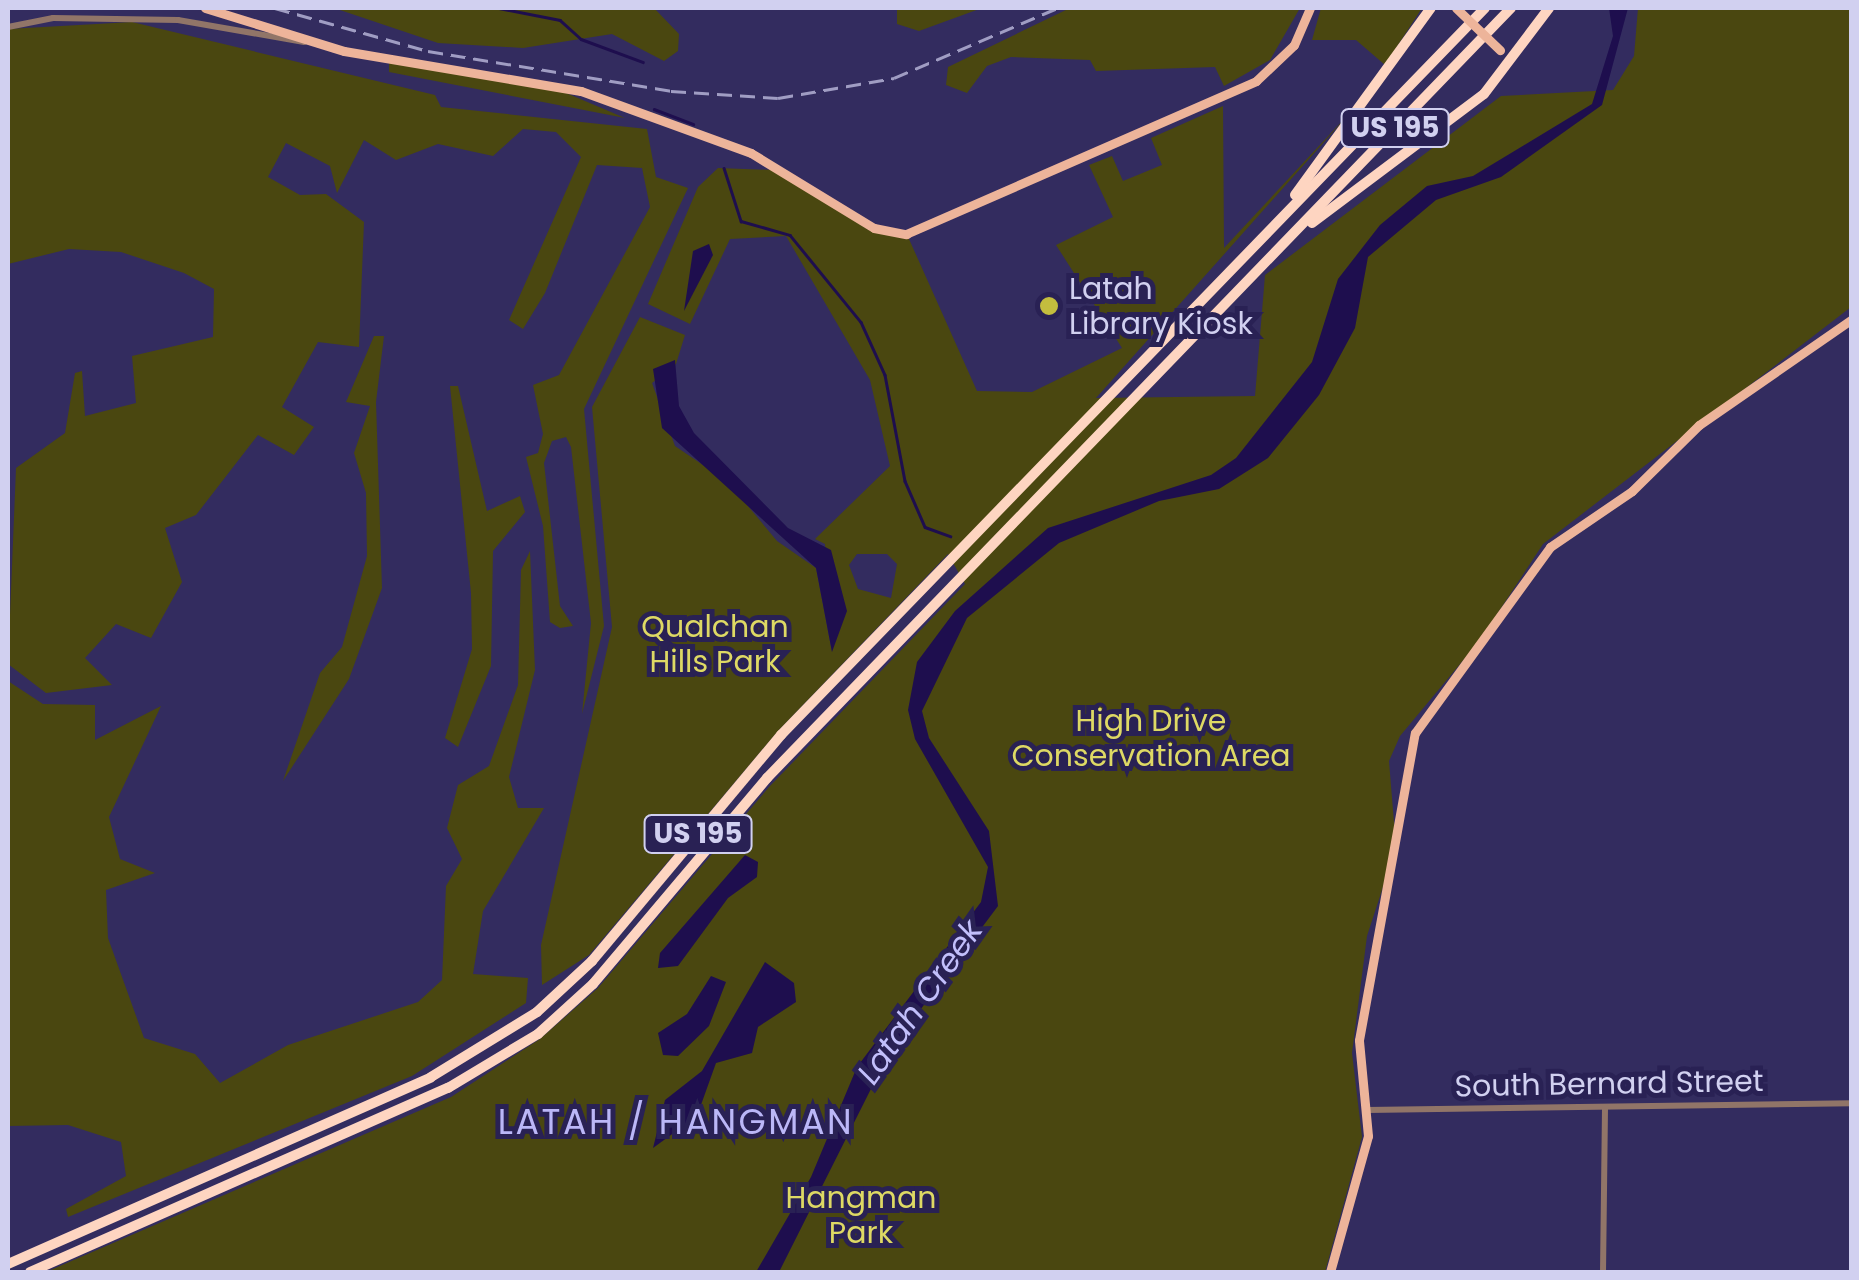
<!DOCTYPE html>
<style>
body{margin:0}
#map{position:relative;width:1859px;height:1280px;overflow:hidden;background:#332c5f;font-family:Poppins,sans-serif}
div>[style]{position:absolute}
.green>*{inset:0;background:#4a4710}
.water>*{inset:0;background:#1e0e4e}
.stream>*{height:2.5px;margin:-1.25px;padding:0 1.25px;transform-origin:1.25px;border-radius:1.25px;background:#1e0e4e}
.minor>*{height:6px;margin:-3px;padding:0 3px;transform-origin:3px;border-radius:3px;background:#917568}
.major>*{height:9px;margin:-4.5px;padding:0 4.5px;transform-origin:4.5px;border-radius:4.5px;background:#edb49a}
.highway>*{height:10px;margin:-5px;padding:0 5px;transform-origin:5px;border-radius:5px;background:#fed5c1}
.rail>*{height:2.5px;margin-top:-1.25px;transform-origin:0;background:repeating-linear-gradient(90deg,#a09dc3 0 15px,transparent 0 23px)}
.major-bridge>*{height:9px;margin:-4.5px;padding:0 4.5px;transform-origin:4.5px;border-radius:4.5px;background:#edb49a}
.dots>*{width:28px;height:28px;translate:-50% -50%;box-sizing:border-box;border:5px solid #292154;border-radius:50%}
span{translate:-50% -50%;white-space:nowrap;text-align:center;line-height:1.15;-webkit-text-stroke:10px #292154;paint-order:stroke}
.shield-label span{padding:2px 8px;background:#292154;border:2px solid;border-radius:8px;-webkit-text-stroke-width:0}
.shield-label{font-size:28px;color:#d1d0f0;font-weight:700}
.poi-label{font-size:30px;color:#d1d0f0}
.left{translate:0 -50%;text-align:left}
.park-label{font-size:30px;color:#ded964}
.street-label{font-size:30px;color:#d1d0f0}
.water-label{font-size:32px;color:#c2bffb;font-style:italic}
.quarter-label{font-size:35px;color:#bbb7f7;letter-spacing:2.5px}
.frame{position:absolute;inset:0;border:10px solid #d1d0f0;pointer-events:none}
</style>
<div id="map">
<div class="green">
<div style="clip-path:polygon(334px 8px,654px 8px,679px 34px,678px 51px,664px 61px,612px 34px,523px 48px,438px 43px)"></div>
<div style="clip-path:polygon(897px 8px,982px 8px,919px 31px,897px 24px)"></div>
<div style="clip-path:polygon(1070px 8px,1300px 8px,1270px 60px,1224px 86px,1215px 67px,1096px 71px,1090px 60px,1011px 57px,987px 66px,967px 93px,946px 85px,948px 67px)"></div>
<div style="clip-path:polygon(1321px 8px,1422px 8px,1385px 65px,1356px 40px,1312px 40px)"></div>
<div style="clip-path:polygon(evenodd,1638px 8px,1851px 8px,1851px 307px,1543px 544px,1480px 640px,1400px 736px,1389px 761px,1396px 847px,1367px 936px,1352px 1053px,1362px 1137px,1325px 1272px,46px 1272px,451px 1097px,540px 1039px,598px 988px,769px 787px,965px 584px,948px 554px,778px 731px,589px 955px,542px 985px,541px 945px,612px 627px,592px 407px,640px 317px,685px 335px,676px 364px,652px 383px,675px 446px,728px 482px,777px 541px,816px 568px,832px 652px,825px 544px,815px 539px,890px 466px,870px 380px,786px 236px,730px 239px,690px 324px,648px 304px,698px 187px,718px 168px,774px 170px,869px 230px,909px 239px,977px 391px,1032px 392px,1122px 348px,1056px 245px,1113px 217px,1089px 165px,1112px 156px,1123px 181px,1162px 165px,1151px 138px,1223px 106px,1224px 248px,1358px 104px,1096px 398px,1255px 396px,1265px 275px,1501px 96px,1613px 90px,1634px 56px,1638px 8px,857px 554px,887px 554px,897px 564px,891px 598px,858px 589px,849px 565px,857px 554px)"></div>
<div style="clip-path:polygon(132px 22px,435px 95px,441px 107px,647px 129px,656px 177px,688px 188px,584px 409px,604px 626px,582px 714px,591px 623px,571px 447px,566px 437px,552px 441px,544px 463px,560px 606px,573px 626px,560px 628px,550px 622px,543px 526px,526px 457px,538px 453px,543px 434px,533px 385px,559px 375px,650px 207px,642px 168px,597px 165px,545px 293px,523px 329px,509px 320px,581px 157px,556px 132px,523px 129px,493px 156px,438px 144px,396px 160px,364px 140px,337px 193px,330px 166px,286px 143px,268px 177px,300px 195px,326px 194px,364px 222px,359px 347px,318px 342px,282px 407px,314px 427px,294px 455px,258px 435px,196px 515px,165px 528px,182px 582px,151px 638px,116px 624px,85px 658px,112px 685px,46px 693px,8px 664px,16px 468px,65px 433px,75px 373px,82px 371px,85px 416px,136px 403px,132px 356px,213px 337px,214px 289px,184px 273px,121px 252px,69px 249px,8px 264px,8px 29px)"></div>
<div style="clip-path:polygon(389px 63px,559px 90px,625px 118px,389px 72px)"></div>
<div style="clip-path:polygon(374px 336px,384px 336px,376px 402px,382px 588px,349px 679px,283px 781px,320px 673px,342px 647px,367px 556px,366px 493px,354px 453px,370px 406px,346px 402px)"></div>
<div style="clip-path:polygon(450px 386px,458px 386px,487px 511px,520px 496px,525px 512px,493px 551px,491px 666px,458px 747px,445px 738px,472px 649px,471px 593px)"></div>
<div style="clip-path:polygon(530px 551px,535px 670px,509px 777px,518px 808px,544px 808px,483px 911px,473px 974px,528px 978px,526px 1003px,412px 1076px,68px 1217px,66px 1209px,126px 1176px,121px 1142px,68px 1125px,8px 1126px,8px 681px,43px 704px,95px 705px,95px 740px,161px 706px,109px 817px,120px 859px,155px 873px,106px 890px,108px 938px,144px 1038px,195px 1054px,220px 1083px,288px 1045px,418px 1002px,442px 980px,446px 886px,462px 859px,447px 828px,458px 785px,489px 766px,518px 685px,521px 570px)"></div>
</div>
<div class="water">
<div style="clip-path:polygon(1609px 8px,1628px 8px,1602px 105px,1501px 177px,1436px 200px,1368px 257px,1355px 328px,1319px 395px,1268px 458px,1219px 489px,1159px 501px,1059px 543px,967px 618px,922px 711px,929px 738px,989px 831px,998px 906px,891px 1049px,779px 1272px,756px 1272px,811px 1177px,857px 1067px,981px 902px,988px 867px,915px 739px,908px 710px,917px 662px,955px 611px,1048px 528px,1211px 475px,1236px 458px,1312px 362px,1338px 279px,1380px 225px,1427px 186px,1473px 176px,1592px 104px,1613px 36px)"></div>
<div style="clip-path:polygon(709px 244px,713px 255px,684px 311px,693px 251px)"></div>
<div style="clip-path:polygon(675px 360px,679px 406px,694px 433px,788px 528px,831px 550px,847px 611px,832px 652px,816px 568px,662px 428px,653px 369px)"></div>
<div style="clip-path:polygon(745px 855px,758px 862px,757px 877px,728px 898px,678px 966px,658px 968px,660px 953px)"></div>
<div style="clip-path:polygon(765px 962px,794px 983px,796px 1002px,758px 1027px,752px 1053px,716px 1063px,697px 1116px,653px 1148px,665px 1100px,702px 1071px)"></div>
<div style="clip-path:polygon(711px 976px,726px 982px,709px 1026px,678px 1056px,663px 1055px,658px 1033px,687px 1014px)"></div>
</div>
<div class="stream">
<div style="left:499px;top:8px;width:62px;rotate:11.1deg"></div>
<div style="left:560px;top:20px;width:28px;rotate:42deg"></div>
<div style="left:581px;top:39px;width:66px;rotate:20.4deg"></div>
<div style="left:654px;top:109px;width:42px;rotate:21deg"></div>
<div style="left:724px;top:168px;width:56px;rotate:72.2deg"></div>
<div style="left:741px;top:221px;width:51px;rotate:15.9deg"></div>
<div style="left:790px;top:235px;width:112px;rotate:50.8deg"></div>
<div style="left:861px;top:322px;width:58px;rotate:65.6deg"></div>
<div style="left:885px;top:375px;width:108px;rotate:79.3deg"></div>
<div style="left:905px;top:481px;width:50px;rotate:66.5deg"></div>
<div style="left:925px;top:527px;width:27px;rotate:20deg"></div>
</div>
<div class="minor">
<div style="left:8px;top:27px;width:46px;rotate:-11.3deg"></div>
<div style="left:53px;top:18px;width:125px;rotate:0.9deg"></div>
<div style="left:178px;top:20px;width:128px;rotate:9.9deg"></div>
<div style="left:1367px;top:1110px;width:485px;rotate:-0.8deg"></div>
<div style="left:1603px;top:1272px;width:165px;rotate:-89.3deg"></div>
</div>
<div class="major">
<div style="left:205px;top:8px;width:145px;rotate:17.2deg"></div>
<div style="left:344px;top:51px;width:240px;rotate:9.6deg"></div>
<div style="left:581px;top:91px;width:181px;rotate:20deg"></div>
<div style="left:751px;top:153px;width:144px;rotate:31.4deg"></div>
<div style="left:874px;top:228px;width:33px;rotate:11deg"></div>
<div style="left:906px;top:234px;width:382px;rotate:-23.6deg"></div>
<div style="left:1256px;top:81px;width:52px;rotate:-43.5deg"></div>
<div style="left:1294px;top:45px;width:40px;rotate:-66.6deg"></div>
<div style="left:1330px;top:1272px;width:141px;rotate:-74.4deg"></div>
<div style="left:1368px;top:1136px;width:96px;rotate:-95.4deg"></div>
<div style="left:1359px;top:1040px;width:312px;rotate:-79.7deg"></div>
<div style="left:1415px;top:733px;width:230px;rotate:-54deg"></div>
<div style="left:1550px;top:547px;width:99px;rotate:-34.3deg"></div>
<div style="left:1632px;top:491px;width:94px;rotate:-44.6deg"></div>
<div style="left:1699px;top:425px;width:186px;rotate:-34.7deg"></div>
</div>
<div class="highway">
<div style="left:1295px;top:195px;width:231px;rotate:-54deg"></div>
<div style="left:1312px;top:223px;width:215px;rotate:-36.9deg"></div>
<div style="left:1484px;top:94px;width:108px;rotate:-52.9deg"></div>
<div style="left:8px;top:1264px;width:462px;rotate:-23.8deg"></div>
<div style="left:431px;top:1077px;width:124px;rotate:-31.5deg"></div>
<div style="left:537px;top:1012px;width:75px;rotate:-42.8deg"></div>
<div style="left:592px;top:961px;width:295px;rotate:-50.1deg"></div>
<div style="left:781px;top:735px;width:1012px;rotate:-45.92deg"></div>
<div style="left:30px;top:1272px;width:457px;rotate:-23.8deg"></div>
<div style="left:448px;top:1088px;width:105px;rotate:-31deg"></div>
<div style="left:538px;top:1034px;width:74px;rotate:-42.3deg"></div>
<div style="left:593px;top:984px;width:270px;rotate:-49.8deg"></div>
<div style="left:767px;top:778px;width:1071px;rotate:-45.98deg"></div>
</div>
<div class="rail">
<div style="left:275px;top:8px;width:159px;rotate:15.7deg"></div>
<div style="left:428px;top:51px;width:246px;rotate:9.3deg"></div>
<div style="left:671px;top:91px;width:107px;rotate:3.7deg"></div>
<div style="left:778px;top:98px;width:118px;rotate:-9.8deg"></div>
<div style="left:894px;top:78px;width:177px;rotate:-23.2deg"></div>
</div>
<div class="major-bridge">
<div style="left:1456px;top:8px;width:61px;rotate:43.7deg"></div>
</div>
<div class="dots">
<div style="left:1049px;top:306px;background:#c3bd3e"></div>
</div>
<div class="shield-label">
<span style="left:1395px;top:128px">US 195</span>
<span style="left:698px;top:834px">US 195</span>
</div>
<div class="poi-label">
<span class="left" style="left:1069px;top:306px">Latah<br>Library Kiosk</span>
</div>
<div class="park-label">
<span style="left:715px;top:644px">Qualchan<br>Hills Park</span>
<span style="left:1151px;top:738px">High Drive<br>Conservation Area</span>
<span style="left:861px;top:1215px">Hangman<br>Park</span>
</div>
<div class="street-label">
<span style="left:1609px;top:1084px;rotate:-1deg">South Bernard Street</span>
</div>
<div class="water-label">
<span style="left:920px;top:1002px;rotate:-55deg">Latah Creek</span>
</div>
<div class="quarter-label">
<span style="left:676px;top:1122px">LATAH / HANGMAN</span>
</div>
<div class="frame"></div>
</div>
